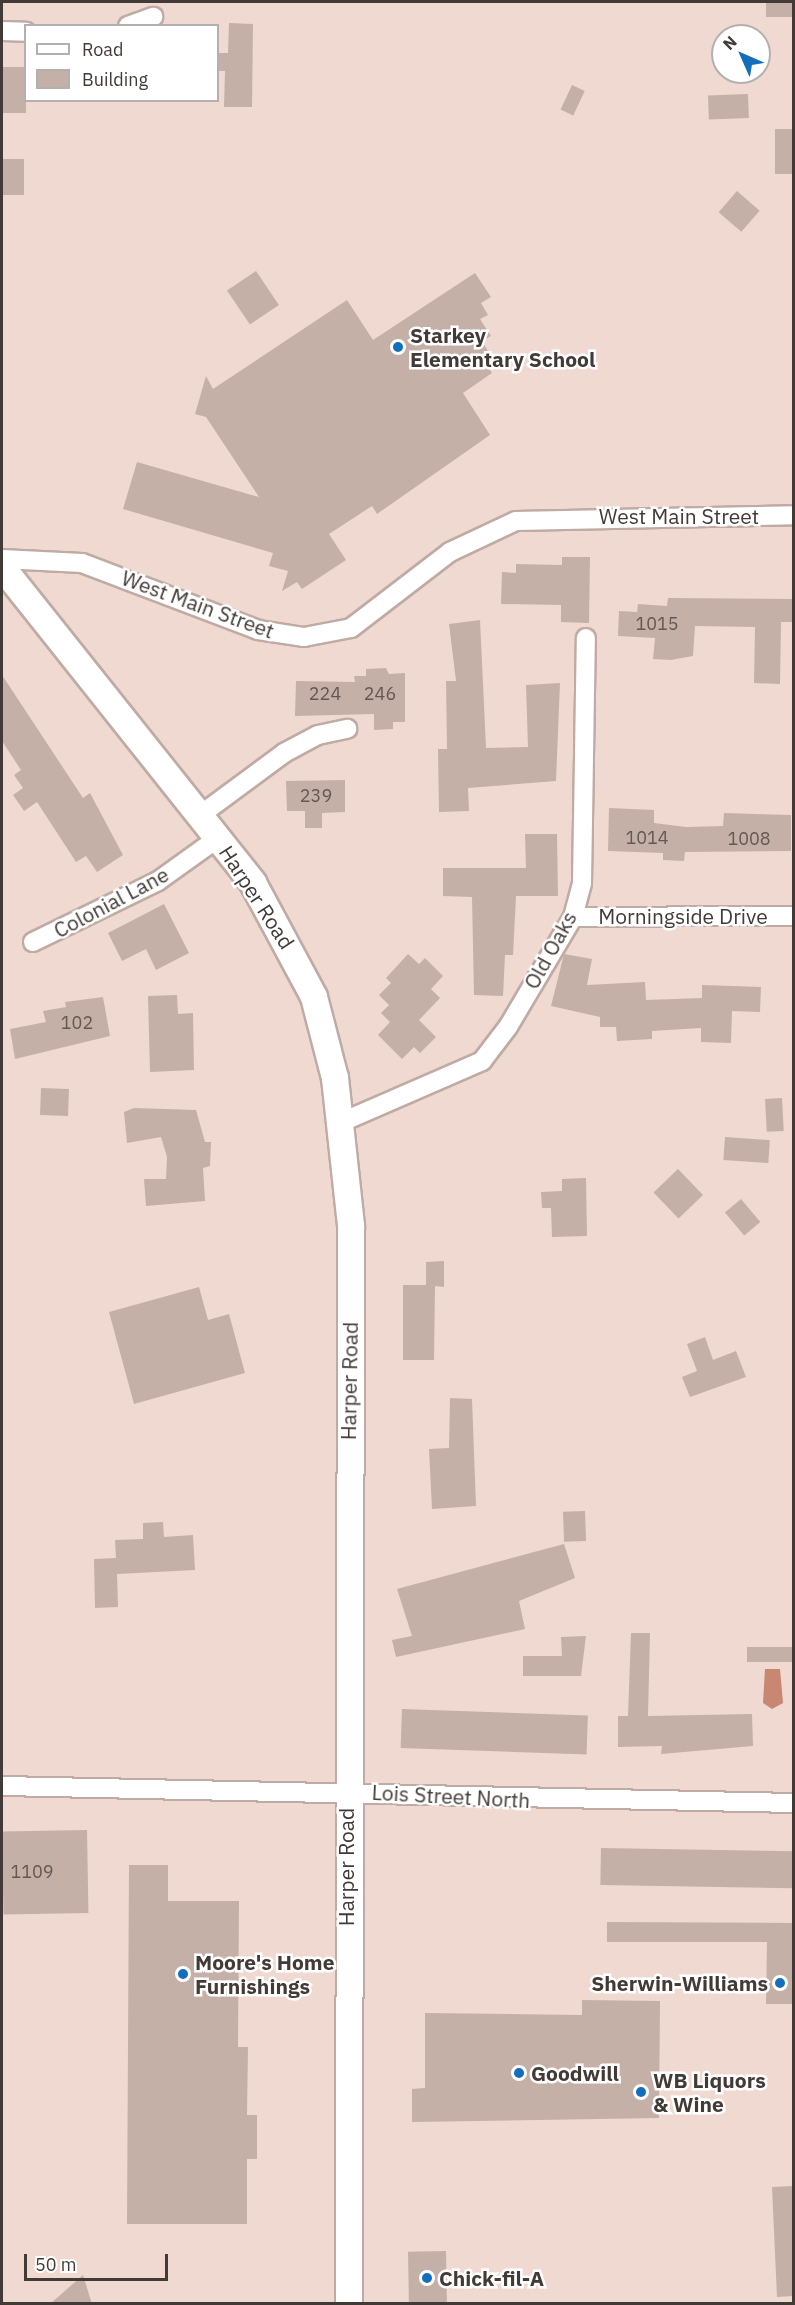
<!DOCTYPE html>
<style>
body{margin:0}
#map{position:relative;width:795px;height:2305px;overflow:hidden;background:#efd9d1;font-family:"IBM Plex Sans",sans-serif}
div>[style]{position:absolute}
.water>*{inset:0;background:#c78770}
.building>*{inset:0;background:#c5b0a8;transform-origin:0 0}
.roads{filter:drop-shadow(2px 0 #c0aba4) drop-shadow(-2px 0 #c0aba4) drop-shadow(0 2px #c0aba4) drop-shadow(0 -2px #c0aba4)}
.street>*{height:18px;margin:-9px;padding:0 9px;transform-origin:9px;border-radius:9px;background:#fff}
.secondary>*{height:26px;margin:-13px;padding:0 13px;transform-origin:13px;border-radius:13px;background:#fff}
.dots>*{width:16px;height:16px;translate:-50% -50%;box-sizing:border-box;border:3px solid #fff;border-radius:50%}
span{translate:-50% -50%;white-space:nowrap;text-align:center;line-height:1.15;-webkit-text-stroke:5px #fff;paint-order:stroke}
.number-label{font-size:18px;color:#635853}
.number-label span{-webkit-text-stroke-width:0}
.poi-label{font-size:21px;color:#423a37;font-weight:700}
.left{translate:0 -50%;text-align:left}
.right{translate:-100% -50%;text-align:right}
.street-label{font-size:21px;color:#423a37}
.frame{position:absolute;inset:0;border:3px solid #423a37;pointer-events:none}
.legend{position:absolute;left:24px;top:24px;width:195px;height:78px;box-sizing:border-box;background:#fff;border:2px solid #b3b0af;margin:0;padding:8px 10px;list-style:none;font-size:18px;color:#423a37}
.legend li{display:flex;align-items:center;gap:12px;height:30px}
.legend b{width:30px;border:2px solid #b3b0af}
.north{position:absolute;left:711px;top:24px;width:60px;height:60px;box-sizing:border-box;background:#fff;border:2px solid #b3b0af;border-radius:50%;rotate:315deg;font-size:16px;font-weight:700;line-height:24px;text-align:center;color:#423a37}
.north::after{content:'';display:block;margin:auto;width:21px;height:27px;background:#136ebb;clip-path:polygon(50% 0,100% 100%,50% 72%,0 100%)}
.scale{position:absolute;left:24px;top:2254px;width:144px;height:27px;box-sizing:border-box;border:3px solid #423a37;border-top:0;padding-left:8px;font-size:18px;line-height:21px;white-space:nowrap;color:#423a37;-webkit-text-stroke:4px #fff;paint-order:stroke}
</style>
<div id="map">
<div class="water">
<div style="clip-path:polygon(765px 1669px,780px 1669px,783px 1703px,772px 1709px,763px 1703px)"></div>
</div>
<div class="building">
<div style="left:766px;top:2px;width:28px;height:15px"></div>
<div style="clip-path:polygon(229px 23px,253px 24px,252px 107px,224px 107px,225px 71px,218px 71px,218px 53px,228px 53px)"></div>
<div style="left:2px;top:67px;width:24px;height:46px"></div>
<div style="left:572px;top:85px;width:14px;height:27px;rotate:25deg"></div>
<div style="left:748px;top:94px;width:24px;height:40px;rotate:88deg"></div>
<div style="left:794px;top:129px;width:45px;height:19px;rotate:90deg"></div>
<div style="left:2px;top:159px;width:22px;height:36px"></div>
<div style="left:737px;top:191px;width:30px;height:28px;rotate:41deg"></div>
<div style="left:256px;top:271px;width:41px;height:35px;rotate:56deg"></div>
<div style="clip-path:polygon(475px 273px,491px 297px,481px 303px,488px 315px,480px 319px,491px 336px,482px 341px,489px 353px,482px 358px,492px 373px,463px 393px,490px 435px,377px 514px,372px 506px,329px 534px,346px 560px,302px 589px,297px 582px,282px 591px,288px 571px,269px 566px,273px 553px,123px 509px,137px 462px,259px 497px,206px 417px,195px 414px,206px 376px,213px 389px,347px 300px,373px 340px)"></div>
<div style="clip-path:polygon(562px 557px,590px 557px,589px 623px,561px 622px,561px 605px,501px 604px,502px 572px,516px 573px,516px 564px,562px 565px)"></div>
<div style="clip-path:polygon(668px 598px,794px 599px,794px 622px,781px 622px,780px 684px,754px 683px,755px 627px,695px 626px,693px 656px,671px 660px,653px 659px,655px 638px,618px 636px,619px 611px,637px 612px,638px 604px,667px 606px)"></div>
<div style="clip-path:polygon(480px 620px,486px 748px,528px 747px,526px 685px,560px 683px,556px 781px,468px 788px,469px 811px,439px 812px,438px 749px,447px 749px,446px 681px,456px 681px,449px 624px)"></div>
<div style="clip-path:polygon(386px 668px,389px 674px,405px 673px,405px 722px,393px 722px,393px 729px,374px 730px,374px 714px,295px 716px,296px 681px,355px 682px,354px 676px,366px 676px,366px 669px)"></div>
<div style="clip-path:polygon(2px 675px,83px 798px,90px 793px,123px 855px,97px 872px,86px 856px,76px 862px,37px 802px,24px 811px,13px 795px,23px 788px,14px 775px,21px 770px,2px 741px)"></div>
<div style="clip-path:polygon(345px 780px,345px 812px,322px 813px,322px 828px,305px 828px,305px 811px,287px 811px,286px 781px)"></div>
<div style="clip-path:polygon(609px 808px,654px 810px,654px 823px,686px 827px,723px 826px,724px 813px,791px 815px,791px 851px,685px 852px,684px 861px,663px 860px,663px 853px,608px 851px)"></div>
<div style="clip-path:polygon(525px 834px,557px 834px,558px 896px,516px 896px,513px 955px,505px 955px,503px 996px,474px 995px,472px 897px,443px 896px,443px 868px,526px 868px)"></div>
<div style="clip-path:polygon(164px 904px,189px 953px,156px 970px,146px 949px,122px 961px,108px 933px)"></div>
<div style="clip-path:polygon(408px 954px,419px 964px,425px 958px,443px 976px,431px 989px,440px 998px,419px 1020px,436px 1037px,420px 1053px,414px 1047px,402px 1059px,378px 1035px,390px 1022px,381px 1013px,389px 1005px,379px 995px,391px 983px,386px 978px)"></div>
<div style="clip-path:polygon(564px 954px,592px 959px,587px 985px,645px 982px,646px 1000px,702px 998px,702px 985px,761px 987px,760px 1012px,732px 1011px,731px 1043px,701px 1042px,701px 1028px,652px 1031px,652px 1039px,617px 1041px,616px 1027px,600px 1027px,600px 1017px,551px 1006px)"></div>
<div style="clip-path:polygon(177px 995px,178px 1014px,193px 1013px,194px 1070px,150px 1072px,148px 996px)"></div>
<div style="clip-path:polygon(103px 997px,110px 1036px,15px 1059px,10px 1029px,46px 1022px,43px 1011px,66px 1007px,65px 1002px)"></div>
<div style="left:41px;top:1088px;width:28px;height:27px;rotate:2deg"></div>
<div style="left:782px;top:1098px;width:33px;height:17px;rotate:87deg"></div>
<div style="clip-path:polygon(134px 1108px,196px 1110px,205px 1142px,211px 1142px,210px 1166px,203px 1168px,205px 1201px,146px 1206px,144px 1179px,166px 1179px,167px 1157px,161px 1137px,127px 1143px,124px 1112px)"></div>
<div style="left:725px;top:1137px;width:45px;height:23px;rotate:4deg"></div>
<div style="left:678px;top:1169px;width:36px;height:34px;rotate:46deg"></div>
<div style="clip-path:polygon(586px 1178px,587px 1236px,552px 1237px,551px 1208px,542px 1208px,541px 1192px,562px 1191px,562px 1179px)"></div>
<div style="left:741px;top:1199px;width:30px;height:21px;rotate:50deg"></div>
<div style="clip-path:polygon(444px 1261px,444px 1287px,435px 1286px,434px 1360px,403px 1360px,403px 1285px,426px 1285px,426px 1262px)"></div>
<div style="clip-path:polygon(199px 1287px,208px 1320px,229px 1314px,245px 1373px,134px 1404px,109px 1312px)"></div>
<div style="clip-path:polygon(705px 1337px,713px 1360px,736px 1351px,746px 1377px,690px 1397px,682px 1377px,697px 1371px,687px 1344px)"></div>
<div style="clip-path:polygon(450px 1398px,472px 1399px,476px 1506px,432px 1509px,429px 1449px,449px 1448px)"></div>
<div style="left:585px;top:1511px;width:30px;height:22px;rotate:88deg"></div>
<div style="clip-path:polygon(163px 1522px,164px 1537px,193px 1535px,195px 1570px,117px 1574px,118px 1607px,95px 1608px,94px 1559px,116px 1558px,115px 1540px,143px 1539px,143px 1523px)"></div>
<div style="clip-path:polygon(564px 1544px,575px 1578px,519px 1601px,525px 1629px,396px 1657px,392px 1640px,412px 1636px,397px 1589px)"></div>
<div style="clip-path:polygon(631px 1633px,650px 1633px,648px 1716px,752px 1714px,753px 1746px,661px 1754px,662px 1746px,618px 1747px,618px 1716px,628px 1716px)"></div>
<div style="clip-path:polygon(586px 1636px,581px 1676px,523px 1676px,523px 1656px,562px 1656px,561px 1637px)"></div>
<div style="left:747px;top:1647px;width:47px;height:15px"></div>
<div style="left:402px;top:1709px;width:186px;height:39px;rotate:2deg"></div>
<div style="left:87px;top:1830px;width:83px;height:85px;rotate:89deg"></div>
<div style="left:601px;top:1848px;width:193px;height:37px;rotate:1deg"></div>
<div style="clip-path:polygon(129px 1865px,168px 1865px,168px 1901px,239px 1901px,238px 2047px,248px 2047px,247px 2115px,257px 2115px,257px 2159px,247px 2159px,247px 2224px,127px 2224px)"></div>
<div style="clip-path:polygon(607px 1922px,794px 1923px,794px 2004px,766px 2004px,767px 1942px,607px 1942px)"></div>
<div style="clip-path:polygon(582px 2000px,660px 2001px,659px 2118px,412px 2122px,412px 2089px,425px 2088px,425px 2013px,582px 2015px)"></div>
<div style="clip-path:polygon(794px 2186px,794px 2296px,777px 2297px,772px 2187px)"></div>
<div style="left:446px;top:2251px;width:53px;height:38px;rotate:89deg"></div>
<div style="clip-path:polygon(83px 2275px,92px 2304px,50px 2304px)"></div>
</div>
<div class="roads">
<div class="street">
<div style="left:128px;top:26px;width:27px;rotate:-20deg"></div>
<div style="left:2px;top:31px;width:24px;rotate:2deg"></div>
<div style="left:2px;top:559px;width:80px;rotate:2.9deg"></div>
<div style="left:82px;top:563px;width:188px;rotate:20.8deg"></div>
<div style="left:258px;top:630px;width:47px;rotate:8.7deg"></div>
<div style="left:304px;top:637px;width:48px;rotate:-10.8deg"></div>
<div style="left:351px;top:628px;width:125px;rotate:-37.5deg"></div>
<div style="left:450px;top:552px;width:73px;rotate:-25.2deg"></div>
<div style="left:516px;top:521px;width:278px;rotate:-1.2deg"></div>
<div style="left:199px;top:816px;width:106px;rotate:-36.5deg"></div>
<div style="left:284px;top:753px;width:38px;rotate:-28deg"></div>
<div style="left:318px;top:735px;width:30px;rotate:-12deg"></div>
<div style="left:573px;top:917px;width:221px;rotate:-0.3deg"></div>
<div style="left:33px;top:942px;width:139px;rotate:-26deg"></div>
<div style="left:158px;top:881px;width:74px;rotate:-35.6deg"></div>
<div style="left:342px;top:1122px;width:153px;rotate:-23.5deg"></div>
<div style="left:482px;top:1061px;width:43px;rotate:-52.6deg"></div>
<div style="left:508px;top:1027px;width:128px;rotate:-59.4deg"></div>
<div style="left:573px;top:917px;width:35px;rotate:-75deg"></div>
<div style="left:582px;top:883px;width:245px;rotate:-89.1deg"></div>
<div style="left:2px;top:1786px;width:792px;rotate:1.23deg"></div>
</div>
<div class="secondary">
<div style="left:2px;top:567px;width:404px;rotate:51.5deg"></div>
<div style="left:253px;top:883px;width:129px;rotate:61.8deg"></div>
<div style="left:314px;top:997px;width:84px;rotate:75.5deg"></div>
<div style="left:335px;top:1078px;width:149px;rotate:83.8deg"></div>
<div style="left:351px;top:1226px;width:1078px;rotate:90.11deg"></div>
</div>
</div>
<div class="dots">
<div style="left:398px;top:347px;background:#136ebb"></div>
<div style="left:183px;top:1974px;background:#136ebb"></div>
<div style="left:780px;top:1983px;background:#136ebb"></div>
<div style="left:519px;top:2073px;background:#136ebb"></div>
<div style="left:641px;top:2092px;background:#136ebb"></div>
<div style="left:427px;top:2278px;background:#136ebb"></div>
</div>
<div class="number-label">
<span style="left:657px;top:624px">1015</span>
<span style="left:325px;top:694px">224</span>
<span style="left:380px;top:694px">246</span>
<span style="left:316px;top:796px">239</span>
<span style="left:647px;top:838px">1014</span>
<span style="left:749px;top:839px">1008</span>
<span style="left:77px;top:1023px">102</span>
<span style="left:32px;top:1872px">1109</span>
</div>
<div class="poi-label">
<span class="left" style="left:410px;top:347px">Starkey<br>Elementary School</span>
<span class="left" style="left:195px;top:1974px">Moore's Home<br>Furnishings</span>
<span class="right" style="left:768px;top:1983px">Sherwin-Williams</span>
<span class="left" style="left:531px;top:2073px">Goodwill</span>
<span class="left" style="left:653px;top:2092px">WB Liquors<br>&amp; Wine</span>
<span class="left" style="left:439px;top:2278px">Chick-fil-A</span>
</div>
<div class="street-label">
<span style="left:679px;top:516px">West Main Street</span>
<span style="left:198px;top:604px;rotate:20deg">West Main Street</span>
<span style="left:257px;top:897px;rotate:57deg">Harper Road</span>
<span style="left:111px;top:902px;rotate:-28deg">Colonial Lane</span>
<span style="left:683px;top:916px">Morningside Drive</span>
<span style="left:550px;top:950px;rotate:-61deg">Old Oaks</span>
<span style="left:349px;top:1381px;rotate:-89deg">Harper Road</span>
<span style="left:451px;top:1796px;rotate:3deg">Lois Street North</span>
<span style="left:346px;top:1867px;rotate:-90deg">Harper Road</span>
</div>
<div class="frame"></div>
<ul class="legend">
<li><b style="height:8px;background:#fff"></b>Road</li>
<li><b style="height:16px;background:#c5b0a8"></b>Building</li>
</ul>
<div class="north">N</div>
<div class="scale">50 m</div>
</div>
